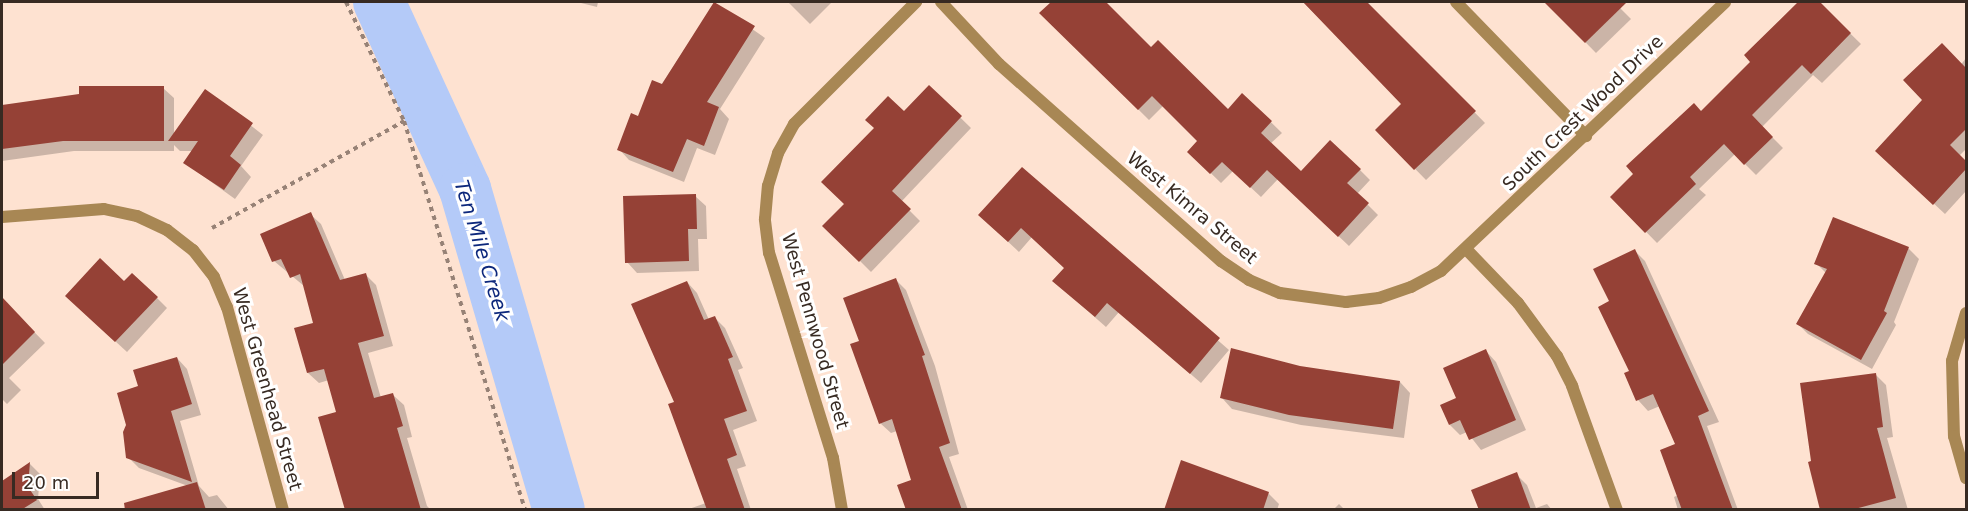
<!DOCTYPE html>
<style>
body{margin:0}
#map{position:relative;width:1968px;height:511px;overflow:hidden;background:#fee2d1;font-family:"DejaVu Sans",sans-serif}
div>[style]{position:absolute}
.shadow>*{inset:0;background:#0003}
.river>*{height:52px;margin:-26px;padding:0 26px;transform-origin:26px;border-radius:26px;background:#b4caf8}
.building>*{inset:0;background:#954136}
.path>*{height:4px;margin-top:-2px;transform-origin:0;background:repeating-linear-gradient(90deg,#978276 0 4.5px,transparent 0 9px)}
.street>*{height:12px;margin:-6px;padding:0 6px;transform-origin:6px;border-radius:6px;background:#a88754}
span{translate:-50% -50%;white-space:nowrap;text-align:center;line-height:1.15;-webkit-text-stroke:6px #fff;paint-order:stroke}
.street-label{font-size:18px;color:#372a22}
.water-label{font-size:20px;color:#0d287c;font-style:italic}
.frame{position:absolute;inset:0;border:3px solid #372a22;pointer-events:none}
.scale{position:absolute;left:12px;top:472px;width:87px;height:27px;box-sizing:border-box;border:3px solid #372a22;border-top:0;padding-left:8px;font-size:18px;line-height:21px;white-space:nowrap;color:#372a22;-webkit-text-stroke:4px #fff;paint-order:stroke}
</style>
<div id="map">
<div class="shadow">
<div style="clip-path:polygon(577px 2px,598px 2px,597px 7px)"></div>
<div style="clip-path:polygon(788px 2px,832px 2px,810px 24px)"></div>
<div style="clip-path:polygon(1053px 2px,1104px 2px,1151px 49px,1228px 111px,1243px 95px,1282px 133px,1270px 144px,1301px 173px,1360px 170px,1370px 180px,1357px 194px,1378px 215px,1349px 246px,1278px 179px,1261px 197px,1233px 171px,1221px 183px,1189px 152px,1199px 141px,1163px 106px,1149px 120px,1041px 13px)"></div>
<div style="clip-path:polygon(1303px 2px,1367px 2px,1485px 123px,1426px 180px,1377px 130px,1403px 104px)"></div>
<div style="clip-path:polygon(1546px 2px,1614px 2px,1631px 19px,1596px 53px)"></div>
<div style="clip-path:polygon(1800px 2px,1818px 2px,1861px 44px,1822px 83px,1813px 75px,1762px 127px,1783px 148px,1756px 175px,1735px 154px,1699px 189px,1706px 195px,1657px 243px,1612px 197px,1753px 62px,1746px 55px)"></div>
<div style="clip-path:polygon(715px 3px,765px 38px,720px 109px,729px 119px,715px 155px,697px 148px,684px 182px,629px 160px,619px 149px)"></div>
<div style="clip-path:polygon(1966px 58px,1966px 149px,1959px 156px,1966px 163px,1966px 191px,1945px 214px,1888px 161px)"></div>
<div style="clip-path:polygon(929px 87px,971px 128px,901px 202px,920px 221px,871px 272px,825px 226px,846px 204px,904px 113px)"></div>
<div style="clip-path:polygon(163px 88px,174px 98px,174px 135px,206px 91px,263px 135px,241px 166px,251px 177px,235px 199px,185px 163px,193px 151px,180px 151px,174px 145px,174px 151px,74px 151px,2px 161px,2px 106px)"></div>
<div style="clip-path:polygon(1022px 169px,1229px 350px,1201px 383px,1119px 312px,1106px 327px,1065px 291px,1066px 268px,1032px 237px,1019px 252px,991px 226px)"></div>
<div style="clip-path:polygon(695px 196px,706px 206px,707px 239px,698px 239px,699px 271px,637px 273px,627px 262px)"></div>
<div style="clip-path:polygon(310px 214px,321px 224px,345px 280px,366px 275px,376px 285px,393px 346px,368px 353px,381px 398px,393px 395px,404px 405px,412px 437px,407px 438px,427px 506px,431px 510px,347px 510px,338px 413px,329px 380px,319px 383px,308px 373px,315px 325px,304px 286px,274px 261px,262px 235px)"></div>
<div style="clip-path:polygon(1908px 248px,1919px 259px,1894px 322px,1896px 325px,1872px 369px,1808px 334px,1798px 324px,1826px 273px,1816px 263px)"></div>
<div style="clip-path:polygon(1635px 251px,1645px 261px,1719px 422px,1707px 426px,1738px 510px,1678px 510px,1674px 497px,1678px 495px,1677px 445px,1660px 406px,1648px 411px,1638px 400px,1626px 374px,1631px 372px,1611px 302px)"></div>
<div style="clip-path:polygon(896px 280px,906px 290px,935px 366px,959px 454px,949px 457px,968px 510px,908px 510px,913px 481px,897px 431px,891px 433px,880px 423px,861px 341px)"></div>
<div style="clip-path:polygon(687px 282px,697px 293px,709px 320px,714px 317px,725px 328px,743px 368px,738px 370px,757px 421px,733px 430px,746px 466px,737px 469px,751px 510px,686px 510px,706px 503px,676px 402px)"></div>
<div style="clip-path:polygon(125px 284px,157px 298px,167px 308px,127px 352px,77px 306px)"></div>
<div style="clip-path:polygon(2px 299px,45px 343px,9px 378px,21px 390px,7px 404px,2px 399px)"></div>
<div style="clip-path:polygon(1486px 351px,1496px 362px,1526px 430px,1481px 450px,1467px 432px,1460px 435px,1450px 425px,1458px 399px)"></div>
<div style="clip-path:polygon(177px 358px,187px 369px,201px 415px,180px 421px,199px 486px,209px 497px,217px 495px,229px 510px,144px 510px,188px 486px,139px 468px,128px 457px,140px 387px)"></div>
<div style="clip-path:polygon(1300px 368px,1400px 382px,1410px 393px,1404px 438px,1301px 425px,1232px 409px,1222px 398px)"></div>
<div style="clip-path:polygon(1875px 374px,1886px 385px,1893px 437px,1887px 438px,1908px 510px,1824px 510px,1812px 462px)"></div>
<div style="clip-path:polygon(evenodd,30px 464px,40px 474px,38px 499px,45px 510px,2px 510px,2px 483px,30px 464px,27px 481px,30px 481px,29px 494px,27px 481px)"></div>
<div style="clip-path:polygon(1516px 474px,1527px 485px,1536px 508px,1547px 504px,1552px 510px,1480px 510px)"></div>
<div style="clip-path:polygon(1268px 493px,1279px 504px,1277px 510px,1169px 510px)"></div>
<div style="clip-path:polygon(1339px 504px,1345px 510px,1333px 510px)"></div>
</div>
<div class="river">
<div style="left:379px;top:2px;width:206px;rotate:65.3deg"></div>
<div style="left:465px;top:189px;width:334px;rotate:73.7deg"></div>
</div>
<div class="building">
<div style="clip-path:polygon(714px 2px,755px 26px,707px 102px,719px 107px,704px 146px,687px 139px,673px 172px,617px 150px,631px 113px,638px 116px,652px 80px,662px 84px)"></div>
<div style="clip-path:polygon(1051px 2px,1106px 2px,1151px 47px,1158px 40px,1228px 109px,1242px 93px,1272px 121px,1261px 133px,1301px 171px,1330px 140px,1361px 169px,1347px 183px,1369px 203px,1338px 237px,1267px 170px,1250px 188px,1222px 162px,1210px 174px,1187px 152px,1197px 141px,1152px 96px,1138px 110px,1039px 13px)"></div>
<div style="clip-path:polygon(1303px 2px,1367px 2px,1476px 111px,1414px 170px,1375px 130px,1401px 104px)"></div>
<div style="clip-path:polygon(1544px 2px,1627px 2px,1585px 43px)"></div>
<div style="clip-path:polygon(1798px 2px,1820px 2px,1851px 33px,1811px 74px,1802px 65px,1752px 115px,1773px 137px,1744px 165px,1724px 144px,1690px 177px,1696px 184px,1645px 233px,1610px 197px,1633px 174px,1626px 166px,1694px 103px,1701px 111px,1750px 62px,1744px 55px)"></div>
<div style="clip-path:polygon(1942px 43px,1966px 68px,1966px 129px,1950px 145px,1966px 161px,1966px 169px,1933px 205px,1875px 151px,1922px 100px,1903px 80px)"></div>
<div style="clip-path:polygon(929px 85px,962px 116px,892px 191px,911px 209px,859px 262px,822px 226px,844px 204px,821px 182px,874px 128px,865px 120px,888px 96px,904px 111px)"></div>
<div style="clip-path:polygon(79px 86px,164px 86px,164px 141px,63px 141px,2px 149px,2px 105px,79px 94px)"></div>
<div style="clip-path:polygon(205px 89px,253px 123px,230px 156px,241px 165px,224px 190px,183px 163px,198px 141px,168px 141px)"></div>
<div style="clip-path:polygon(1022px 167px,1220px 338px,1190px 374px,1107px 303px,1095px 317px,1052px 281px,1064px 268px,1021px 228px,1008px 242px,978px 215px)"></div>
<div style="clip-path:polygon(696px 194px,697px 229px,688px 229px,689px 261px,625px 263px,623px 196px)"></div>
<div style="clip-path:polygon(311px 212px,340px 280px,366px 273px,384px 336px,358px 343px,374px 398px,393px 393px,403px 426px,397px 428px,421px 510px,345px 510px,318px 417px,336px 412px,324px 369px,307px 373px,294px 328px,313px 323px,300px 274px,290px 278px,281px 259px,272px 262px,260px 234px)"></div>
<div style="clip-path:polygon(1833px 217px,1909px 247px,1884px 311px,1887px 313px,1861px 360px,1796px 324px,1827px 269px,1814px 264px)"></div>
<div style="clip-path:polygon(1635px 249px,1709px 411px,1698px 416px,1733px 510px,1682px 510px,1660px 450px,1675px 444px,1653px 394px,1636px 401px,1624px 373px,1629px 371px,1598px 307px,1609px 301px,1593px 269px)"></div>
<div style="clip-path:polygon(100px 258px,124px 281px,132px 273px,158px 297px,115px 342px,65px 296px)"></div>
<div style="clip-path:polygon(896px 278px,925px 355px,922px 356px,950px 443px,939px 447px,962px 510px,906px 510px,897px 485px,911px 480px,892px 419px,879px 424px,850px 344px,859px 341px,843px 298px)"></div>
<div style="clip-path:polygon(687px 281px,704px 320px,715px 316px,733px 357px,728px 359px,747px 411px,724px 419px,737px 455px,727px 459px,745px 510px,707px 510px,668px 404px,674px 402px,631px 304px)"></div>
<div style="clip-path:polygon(2px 297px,35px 332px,2px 365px)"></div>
<div style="clip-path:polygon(1231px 348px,1300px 366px,1400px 381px,1393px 429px,1289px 415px,1220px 398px)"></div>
<div style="clip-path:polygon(1486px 349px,1516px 420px,1469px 440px,1460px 420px,1449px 425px,1440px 405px,1456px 398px,1443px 368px)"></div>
<div style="clip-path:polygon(177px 357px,192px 404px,171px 411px,192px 482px,126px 458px,123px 432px,126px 425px,117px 393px,138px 386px,133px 370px)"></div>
<div style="clip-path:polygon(1876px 373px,1883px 427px,1877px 428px,1896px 498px,1851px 510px,1820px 510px,1808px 462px,1811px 461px,1800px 383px)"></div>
<div style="clip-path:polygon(1181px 460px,1269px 492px,1263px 510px,1164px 510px)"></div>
<div style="clip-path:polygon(30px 462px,28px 487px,37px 500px,21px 510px,2px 510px,2px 481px)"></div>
<div style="clip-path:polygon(1517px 472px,1531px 510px,1479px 510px,1471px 490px)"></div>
<div style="clip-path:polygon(197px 482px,206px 510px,125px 510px,124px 503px)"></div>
</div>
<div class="path">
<div style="left:346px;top:2px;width:132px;rotate:64deg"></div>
<div style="left:404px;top:121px;width:407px;rotate:72.7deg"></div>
<div style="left:212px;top:228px;width:220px;rotate:-29.1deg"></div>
</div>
<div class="street">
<div style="left:941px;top:2px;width:85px;rotate:46.9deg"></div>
<div style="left:999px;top:64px;width:297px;rotate:41.6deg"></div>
<div style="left:1221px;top:261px;width:34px;rotate:34deg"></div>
<div style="left:1249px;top:280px;width:34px;rotate:23deg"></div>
<div style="left:1280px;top:293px;width:67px;rotate:7.8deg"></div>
<div style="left:1346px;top:302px;width:33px;rotate:-7deg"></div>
<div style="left:1379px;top:298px;width:34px;rotate:-19deg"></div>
<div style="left:1411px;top:287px;width:34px;rotate:-28deg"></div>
<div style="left:1441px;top:271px;width:391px;rotate:-43.4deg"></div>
<div style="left:1456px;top:2px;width:187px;rotate:45.9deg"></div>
<div style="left:2px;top:217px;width:102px;rotate:-4.5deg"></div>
<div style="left:104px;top:209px;width:34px;rotate:12deg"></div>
<div style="left:137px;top:216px;width:33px;rotate:25deg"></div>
<div style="left:167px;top:230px;width:33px;rotate:38deg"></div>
<div style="left:193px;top:250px;width:34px;rotate:52deg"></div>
<div style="left:214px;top:277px;width:33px;rotate:67deg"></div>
<div style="left:227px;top:307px;width:211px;rotate:74.6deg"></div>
<div style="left:1467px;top:250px;width:74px;rotate:46.1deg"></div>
<div style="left:1518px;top:303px;width:66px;rotate:53.7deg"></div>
<div style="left:1557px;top:356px;width:34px;rotate:63deg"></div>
<div style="left:1572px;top:386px;width:132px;rotate:70.1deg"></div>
<div style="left:1966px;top:313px;width:50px;rotate:106.3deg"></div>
<div style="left:1952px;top:361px;width:75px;rotate:88.5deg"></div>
<div style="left:1954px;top:436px;width:44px;rotate:74.1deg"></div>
<div style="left:842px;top:510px;width:53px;rotate:-99.8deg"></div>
<div style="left:833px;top:458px;width:215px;rotate:-107.3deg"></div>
<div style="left:769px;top:253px;width:34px;rotate:-97deg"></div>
<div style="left:765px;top:219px;width:33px;rotate:-85deg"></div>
<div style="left:768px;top:186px;width:34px;rotate:-73deg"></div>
<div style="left:778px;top:153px;width:33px;rotate:-61deg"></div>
<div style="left:794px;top:124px;width:173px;rotate:-45deg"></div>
</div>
<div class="street-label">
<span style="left:1583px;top:113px;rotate:-44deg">South Crest Wood Drive</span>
<span style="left:1192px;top:208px;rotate:40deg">West Kimra Street</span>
<span style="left:815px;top:331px;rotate:74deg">West Pennwood Street</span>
<span style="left:267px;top:389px;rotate:74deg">West Greenhead Street</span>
</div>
<div class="water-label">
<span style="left:482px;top:251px;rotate:73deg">Ten Mile Creek</span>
</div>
<div class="frame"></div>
<div class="scale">20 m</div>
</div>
